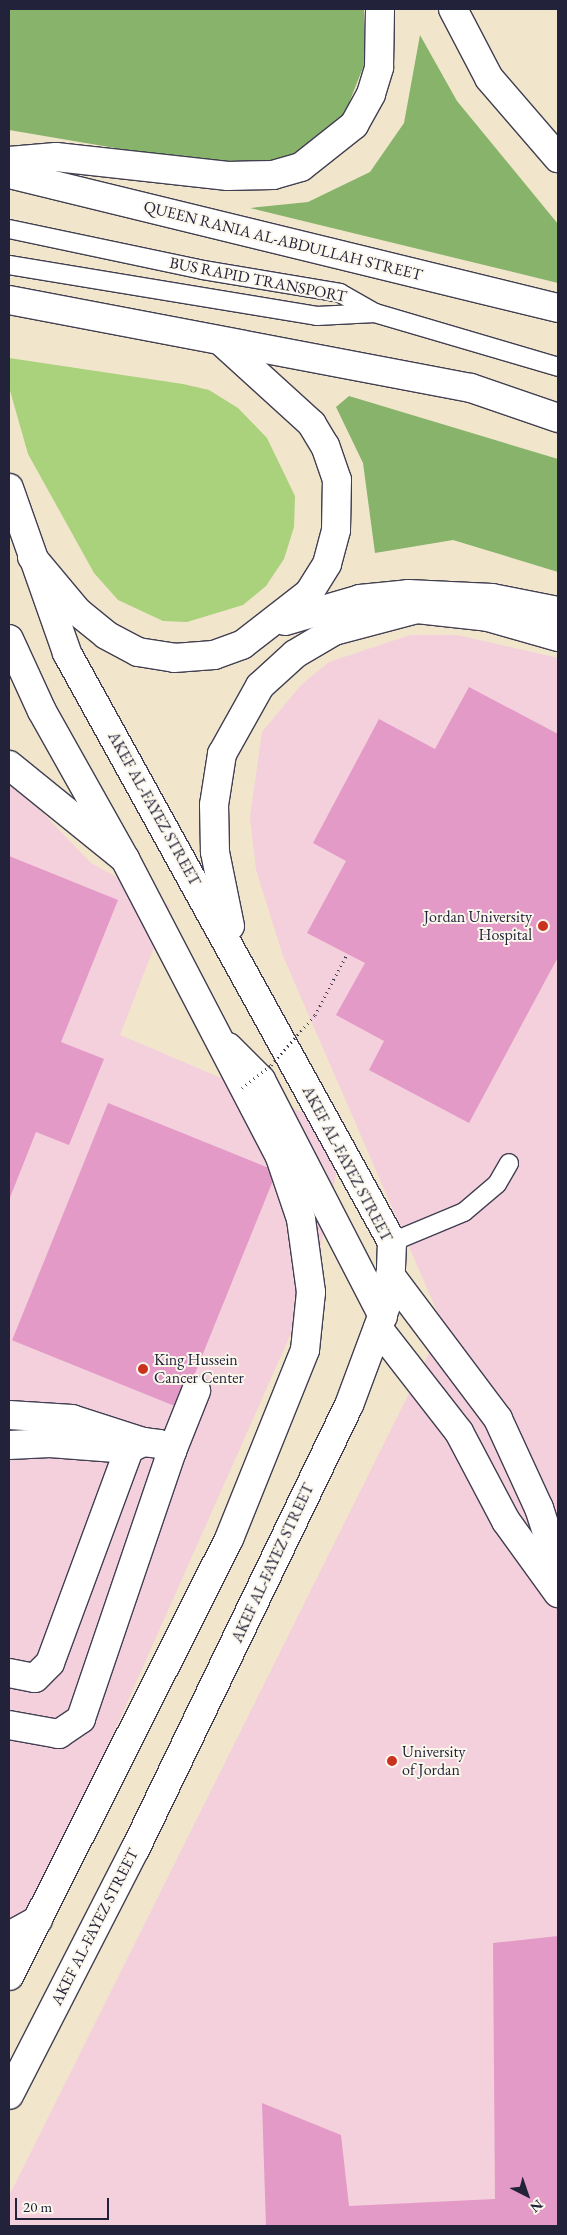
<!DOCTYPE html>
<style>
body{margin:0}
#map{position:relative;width:567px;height:2235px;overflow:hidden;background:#f1e6cb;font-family:"EB Garamond",serif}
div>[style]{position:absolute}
.built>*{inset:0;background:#f4cfdc}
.green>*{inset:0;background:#aad17b}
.forest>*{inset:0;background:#87b36b}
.building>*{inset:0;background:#e39ac7;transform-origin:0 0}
.roads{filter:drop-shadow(1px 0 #413f51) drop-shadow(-1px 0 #413f51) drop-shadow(0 1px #413f51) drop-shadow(0 -1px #413f51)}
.service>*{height:18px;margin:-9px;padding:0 9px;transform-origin:9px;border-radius:9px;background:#fff}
.minor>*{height:28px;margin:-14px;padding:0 14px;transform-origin:14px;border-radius:14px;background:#fff}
.secondary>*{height:28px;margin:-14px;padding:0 14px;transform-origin:14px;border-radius:14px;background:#fff}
.primary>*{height:28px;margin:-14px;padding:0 14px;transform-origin:14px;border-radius:14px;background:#fff}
.path-bridge>*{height:3px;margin-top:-1.5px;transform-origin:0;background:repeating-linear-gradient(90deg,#413f51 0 1px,transparent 0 5px)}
.dots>*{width:14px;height:14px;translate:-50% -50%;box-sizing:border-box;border:2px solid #fbf7ec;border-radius:50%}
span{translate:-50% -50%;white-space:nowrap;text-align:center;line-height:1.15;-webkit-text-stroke:4px #fbf7ec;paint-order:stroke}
.street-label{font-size:16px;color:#22223b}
.poi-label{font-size:16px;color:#22223b}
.right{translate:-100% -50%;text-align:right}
.left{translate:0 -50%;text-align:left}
.frame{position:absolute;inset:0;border:10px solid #22223b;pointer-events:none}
.north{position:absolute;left:502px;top:2170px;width:50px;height:50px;-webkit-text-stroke:4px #fbf7ec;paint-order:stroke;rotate:139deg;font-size:14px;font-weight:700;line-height:20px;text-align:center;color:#22223b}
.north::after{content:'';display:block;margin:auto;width:18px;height:22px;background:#22223b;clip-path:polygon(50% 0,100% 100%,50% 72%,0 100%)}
.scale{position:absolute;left:15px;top:2198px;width:94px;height:22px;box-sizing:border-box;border:2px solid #22223b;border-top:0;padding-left:6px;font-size:15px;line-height:18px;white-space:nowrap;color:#22223b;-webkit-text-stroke:4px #fbf7ec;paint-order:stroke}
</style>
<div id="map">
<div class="built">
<div style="clip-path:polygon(410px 635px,457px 635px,558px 658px,558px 2226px,9px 2226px,9px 2196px,443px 1325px,283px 956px,256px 870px,250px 817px,262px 732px,301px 685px,329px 662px)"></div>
<div style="clip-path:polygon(9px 778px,91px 863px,170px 906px,120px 1035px,332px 1125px,342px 1147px,312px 1286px,39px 1901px,9px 1945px)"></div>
</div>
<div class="green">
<div style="clip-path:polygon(9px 358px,183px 384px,209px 390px,238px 408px,267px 438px,295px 496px,294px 527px,284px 559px,266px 586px,243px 605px,187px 622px,163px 621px,118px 600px,94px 573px,28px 454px,9px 387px)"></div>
</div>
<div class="forest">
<div style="clip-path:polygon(9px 9px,364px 9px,364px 65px,345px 113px,308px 153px,267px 167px,227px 167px,9px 130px)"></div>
<div style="clip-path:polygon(420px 35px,457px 101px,558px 224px,558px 283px,250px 208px,308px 202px,370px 172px,404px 123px)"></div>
<div style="clip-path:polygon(349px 396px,558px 459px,558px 572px,453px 540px,375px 553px,363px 463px,336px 407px)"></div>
</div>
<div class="building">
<div style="clip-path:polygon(469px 687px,558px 734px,558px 957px,469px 1123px,369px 1070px,384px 1041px,336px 1015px,365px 963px,307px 933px,346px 861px,313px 843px,379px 719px,435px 749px)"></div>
<div style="clip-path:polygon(9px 856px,118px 900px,61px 1042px,104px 1059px,69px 1145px,36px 1132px,9px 1200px)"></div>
<div style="left:108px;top:1103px;width:182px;height:256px;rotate:22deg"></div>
<div style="clip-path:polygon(558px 1936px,558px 2226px,266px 2226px,262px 2103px,341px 2135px,349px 2206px,495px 2199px,493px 1943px)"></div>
</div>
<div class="roads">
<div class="service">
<div style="left:9px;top:229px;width:198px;rotate:11.9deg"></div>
<div style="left:203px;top:270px;width:139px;rotate:9.5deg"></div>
<div style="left:340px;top:293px;width:40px;rotate:29.7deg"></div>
<div style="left:375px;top:313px;width:191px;rotate:16.4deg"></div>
<div style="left:9px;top:265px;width:312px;rotate:9.4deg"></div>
<div style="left:317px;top:316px;width:58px;rotate:-3deg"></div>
<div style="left:392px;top:1242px;width:78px;rotate:-22.6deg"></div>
<div style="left:464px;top:1212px;width:43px;rotate:-40.3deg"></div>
<div style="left:497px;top:1184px;width:24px;rotate:-60deg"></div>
</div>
<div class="minor">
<div style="left:390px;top:1275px;width:180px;rotate:53.1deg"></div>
<div style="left:498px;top:1419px;width:98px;rotate:65.3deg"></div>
<div style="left:539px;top:1508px;width:62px;rotate:72.1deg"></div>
<div style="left:378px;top:1328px;width:132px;rotate:52.1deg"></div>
<div style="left:459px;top:1432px;width:101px;rotate:62.2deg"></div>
<div style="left:506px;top:1521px;width:89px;rotate:54.2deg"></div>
<div style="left:9px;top:1415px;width:63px;rotate:3.6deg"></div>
<div style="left:72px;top:1419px;width:75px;rotate:17.9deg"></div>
<div style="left:9px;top:1445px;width:41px;rotate:-2.8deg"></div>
<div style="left:50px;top:1443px;width:79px;rotate:4.3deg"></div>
<div style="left:172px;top:1451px;width:65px;rotate:-68.2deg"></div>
<div style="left:9px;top:1673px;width:26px;rotate:11deg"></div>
<div style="left:35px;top:1678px;width:21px;rotate:-45deg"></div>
<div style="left:50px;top:1663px;width:228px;rotate:-69.7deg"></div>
<div style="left:129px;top:1449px;width:16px;rotate:-27deg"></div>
<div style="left:143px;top:1442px;width:16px;rotate:7deg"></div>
<div style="left:159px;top:1444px;width:15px;rotate:28deg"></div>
<div style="left:172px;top:1451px;width:283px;rotate:108.8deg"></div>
<div style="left:81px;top:1719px;width:27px;rotate:146deg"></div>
<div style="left:59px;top:1734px;width:51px;rotate:-169.8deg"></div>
<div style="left:9px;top:1936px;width:33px;rotate:-29deg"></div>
</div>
<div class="secondary">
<div style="left:9px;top:488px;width:175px;rotate:70.6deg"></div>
<div style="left:67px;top:653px;width:673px;rotate:61.11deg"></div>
<div style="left:392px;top:1242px;width:53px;rotate:92.2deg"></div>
<div style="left:390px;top:1295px;width:117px;rotate:110.4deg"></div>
<div style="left:349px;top:1405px;width:493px;rotate:115.7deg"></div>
<div style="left:135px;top:1849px;width:276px;rotate:117.1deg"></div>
<div style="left:9px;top:639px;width:79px;rotate:65.4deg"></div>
<div style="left:42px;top:711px;width:170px;rotate:60.7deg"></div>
<div style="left:125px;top:859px;width:336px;rotate:62.5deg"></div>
<div style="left:280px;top:1157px;width:65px;rotate:71.3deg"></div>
<div style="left:301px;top:1219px;width:74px;rotate:82.2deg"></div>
<div style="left:311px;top:1292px;width:58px;rotate:95.9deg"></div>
<div style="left:305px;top:1350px;width:204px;rotate:111.9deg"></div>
<div style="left:229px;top:1539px;width:489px;rotate:116.7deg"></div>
<div style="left:230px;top:926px;width:76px;rotate:-101.5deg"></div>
<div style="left:215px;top:852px;width:47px;rotate:-91.2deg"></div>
<div style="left:214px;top:805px;width:52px;rotate:-81.1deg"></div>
<div style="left:222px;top:754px;width:78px;rotate:-60.8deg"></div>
<div style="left:260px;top:686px;width:47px;rotate:-42.4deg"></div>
<div style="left:295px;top:654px;width:45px;rotate:-30.5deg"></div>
<div style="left:334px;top:631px;width:86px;rotate:-14.8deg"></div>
<div style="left:417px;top:609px;width:71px;rotate:6.4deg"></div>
<div style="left:488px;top:617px;width:73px;rotate:15.9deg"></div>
<div style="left:228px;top:1047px;width:47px;rotate:45deg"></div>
<div style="left:261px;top:1080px;width:266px;rotate:62.7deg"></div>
</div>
<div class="primary">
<div style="left:453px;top:9px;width:78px;rotate:62.4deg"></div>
<div style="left:489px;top:78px;width:106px;rotate:49.2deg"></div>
<div style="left:9px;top:161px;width:47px;rotate:-4.9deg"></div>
<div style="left:56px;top:157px;width:173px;rotate:6.3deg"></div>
<div style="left:228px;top:176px;width:45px;rotate:-1.3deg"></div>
<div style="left:273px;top:175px;width:29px;rotate:-16deg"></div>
<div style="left:301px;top:167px;width:68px;rotate:-38.4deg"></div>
<div style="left:354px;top:125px;width:35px;rotate:-61deg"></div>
<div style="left:371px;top:94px;width:28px;rotate:-73deg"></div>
<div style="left:379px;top:67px;width:58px;rotate:-89deg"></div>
<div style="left:9px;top:174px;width:565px;rotate:13.72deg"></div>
<div style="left:9px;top:300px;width:470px;rotate:10.8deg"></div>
<div style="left:471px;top:388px;width:92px;rotate:19deg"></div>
<div style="left:32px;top:557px;width:72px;rotate:50.1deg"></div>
<div style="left:78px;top:612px;width:36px;rotate:39deg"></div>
<div style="left:106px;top:635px;width:36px;rotate:28deg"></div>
<div style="left:138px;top:652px;width:36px;rotate:9deg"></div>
<div style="left:174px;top:658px;width:40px;rotate:-4.3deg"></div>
<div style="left:214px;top:655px;width:30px;rotate:-20deg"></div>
<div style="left:242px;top:645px;width:85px;rotate:-37.8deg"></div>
<div style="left:309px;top:593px;width:34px;rotate:-58deg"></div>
<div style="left:327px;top:564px;width:35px;rotate:-75deg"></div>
<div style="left:336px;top:530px;width:50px;rotate:-88.9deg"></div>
<div style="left:337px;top:480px;width:36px;rotate:-109deg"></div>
<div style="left:325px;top:446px;width:26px;rotate:-121deg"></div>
<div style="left:312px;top:424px;width:120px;rotate:-137.7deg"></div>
<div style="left:285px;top:621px;width:78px;rotate:-16.3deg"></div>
<div style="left:360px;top:599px;width:48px;rotate:-5.9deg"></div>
<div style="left:408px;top:594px;width:84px;rotate:2.7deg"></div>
<div style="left:492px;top:598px;width:67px;rotate:11.1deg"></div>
<div style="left:9px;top:765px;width:149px;rotate:39deg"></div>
</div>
</div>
<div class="path-bridge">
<div style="left:242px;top:1088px;width:37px;rotate:-38deg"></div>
<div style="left:271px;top:1065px;width:67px;rotate:-48.7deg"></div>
<div style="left:315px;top:1015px;width:69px;rotate:-62.3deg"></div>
</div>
<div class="dots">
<div style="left:543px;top:926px;background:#c8321e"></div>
<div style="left:143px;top:1369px;background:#c8321e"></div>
<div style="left:392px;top:1761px;background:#c8321e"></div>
</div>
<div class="street-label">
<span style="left:283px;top:241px;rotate:14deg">QUEEN RANIA AL-ABDULLAH STREET</span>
<span style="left:258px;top:280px;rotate:11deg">BUS RAPID TRANSPORT</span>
<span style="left:154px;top:809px;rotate:61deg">AKEF AL-FAYEZ STREET</span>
<span style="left:347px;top:1164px;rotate:62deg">AKEF AL-FAYEZ STREET</span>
<span style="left:273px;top:1563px;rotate:-65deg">AKEF AL-FAYEZ STREET</span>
<span style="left:95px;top:1927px;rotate:-63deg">AKEF AL-FAYEZ STREET</span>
</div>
<div class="poi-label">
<span class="right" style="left:532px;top:926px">Jordan University<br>Hospital</span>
<span class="left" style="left:154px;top:1369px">King Hussein<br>Cancer Center</span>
<span class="left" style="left:402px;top:1761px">University<br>of Jordan</span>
</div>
<div class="frame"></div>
<div class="north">N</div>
<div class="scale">20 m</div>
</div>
